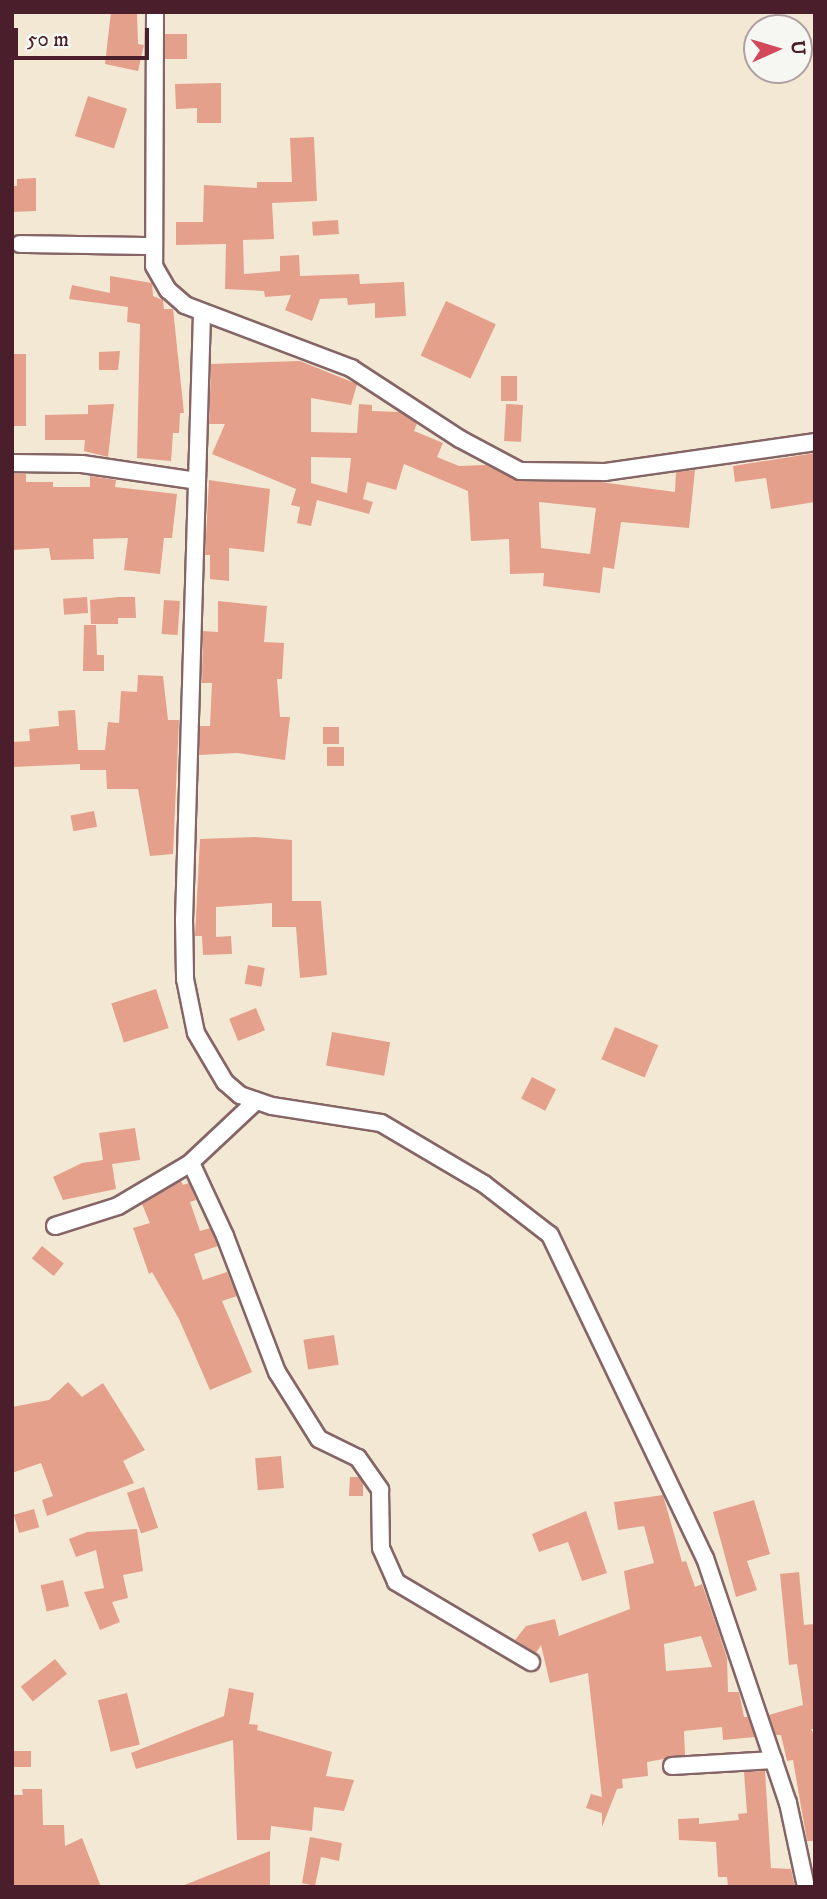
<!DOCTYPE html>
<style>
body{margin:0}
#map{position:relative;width:827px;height:1899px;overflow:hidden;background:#f3e8d4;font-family:"IM FELL DW Pica",serif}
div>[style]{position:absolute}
.building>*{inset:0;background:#e4a08b;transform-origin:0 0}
.roads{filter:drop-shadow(2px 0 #856566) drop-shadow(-2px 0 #856566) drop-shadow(0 2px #856566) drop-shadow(0 -2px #856566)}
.minor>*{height:16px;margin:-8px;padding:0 8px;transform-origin:8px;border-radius:8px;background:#fff}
span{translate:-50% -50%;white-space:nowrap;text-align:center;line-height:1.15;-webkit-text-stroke:5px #f6f6f2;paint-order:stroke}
.frame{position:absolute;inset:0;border:14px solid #4a1f2b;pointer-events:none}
.north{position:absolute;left:743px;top:14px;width:70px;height:70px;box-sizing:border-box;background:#f6f6f2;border:2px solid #b1a0a2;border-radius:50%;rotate:86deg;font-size:19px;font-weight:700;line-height:28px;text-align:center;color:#4a1f2b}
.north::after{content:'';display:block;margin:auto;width:24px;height:32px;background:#d1495b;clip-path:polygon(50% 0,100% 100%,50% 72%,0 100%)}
.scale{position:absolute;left:14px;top:28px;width:135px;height:32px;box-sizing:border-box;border:4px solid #4a1f2b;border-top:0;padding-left:9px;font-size:21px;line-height:24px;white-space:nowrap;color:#4a1f2b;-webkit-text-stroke:5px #f6f6f2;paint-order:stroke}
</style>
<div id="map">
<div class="building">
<div style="clip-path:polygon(111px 12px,137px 12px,138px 44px,144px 45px,138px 71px,105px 64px)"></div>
<div style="left:187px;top:34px;width:25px;height:22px;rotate:90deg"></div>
<div style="clip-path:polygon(221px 83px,221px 123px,197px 123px,197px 108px,176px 109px,175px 84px)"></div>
<div style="left:88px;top:96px;width:41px;height:42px;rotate:18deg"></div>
<div style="clip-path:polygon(314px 137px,317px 201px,272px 203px,274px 239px,243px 240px,244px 274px,280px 271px,280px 256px,299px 255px,300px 276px,359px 274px,360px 284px,404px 282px,406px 316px,375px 318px,375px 303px,348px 305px,347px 298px,320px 299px,312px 321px,285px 310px,291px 295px,265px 297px,264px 291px,225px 289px,226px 244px,176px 245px,176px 222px,203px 222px,204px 185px,257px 188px,257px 182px,292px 182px,290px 138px)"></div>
<div style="clip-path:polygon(36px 178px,36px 211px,12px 212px,12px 186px,17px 186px,17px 179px)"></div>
<div style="left:338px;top:220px;width:14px;height:26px;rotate:86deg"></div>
<div style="clip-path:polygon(110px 276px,152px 283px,153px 296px,163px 300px,164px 309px,173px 309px,184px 413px,180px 413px,179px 433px,173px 433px,171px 461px,137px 458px,140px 324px,127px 322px,128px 307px,69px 299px,72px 285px,110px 293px)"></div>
<div style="left:446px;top:301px;width:55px;height:60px;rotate:25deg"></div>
<div style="clip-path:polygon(120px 351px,118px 370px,99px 370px,99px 352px)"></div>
<div style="left:12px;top:354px;width:14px;height:72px"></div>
<div style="clip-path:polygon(evenodd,300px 361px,357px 384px,351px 405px,311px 398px,311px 432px,357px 433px,359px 404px,372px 405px,372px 411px,399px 412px,417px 423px,414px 431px,443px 443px,437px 457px,459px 466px,486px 465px,519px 481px,600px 482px,675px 492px,676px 472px,695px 470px,689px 528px,621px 522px,614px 569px,603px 567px,600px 593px,543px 586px,544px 573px,510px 574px,509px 539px,471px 541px,468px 491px,404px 464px,396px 490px,367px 482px,363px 499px,373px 502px,369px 514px,317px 500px,311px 526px,297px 523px,300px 507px,291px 505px,296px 489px,212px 454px,225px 424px,209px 424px,211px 364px,300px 361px,311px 457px,351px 458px,347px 493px,311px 483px,311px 457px,300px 361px,539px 502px,596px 508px,590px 554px,541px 548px,539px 502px)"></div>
<div style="left:501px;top:376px;width:16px;height:25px"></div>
<div style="clip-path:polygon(114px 404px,108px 457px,84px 451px,85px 440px,45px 440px,45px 415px,88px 414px,88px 405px)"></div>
<div style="left:506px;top:404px;width:17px;height:37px;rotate:3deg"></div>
<div style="clip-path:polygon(815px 453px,815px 502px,771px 509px,766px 478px,735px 482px,733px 466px)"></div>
<div style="clip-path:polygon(12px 473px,26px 474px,26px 482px,53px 482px,53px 487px,90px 487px,90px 476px,116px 480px,115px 487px,177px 494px,172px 538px,164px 538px,160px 574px,124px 570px,128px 538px,93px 539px,94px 559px,51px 560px,49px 548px,12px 550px)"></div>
<div style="clip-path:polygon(209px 480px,270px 489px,264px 552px,229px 548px,229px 581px,210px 579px,210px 555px,205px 555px)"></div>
<div style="left:87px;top:597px;width:16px;height:24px;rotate:86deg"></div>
<div style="clip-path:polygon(119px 597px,135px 597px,136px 618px,118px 618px,118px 624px,91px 624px,90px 600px)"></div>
<div style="left:164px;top:600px;width:16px;height:34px;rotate:4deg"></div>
<div style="clip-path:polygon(218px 601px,267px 606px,264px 642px,284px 643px,282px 679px,277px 679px,280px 717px,290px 717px,285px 760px,237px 753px,199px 755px,200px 726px,210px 726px,212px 683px,202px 683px,203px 631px,218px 632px)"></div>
<div style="clip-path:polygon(84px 625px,96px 625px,97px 655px,104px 655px,104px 671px,83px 671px)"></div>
<div style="clip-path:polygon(138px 675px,163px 676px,168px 720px,179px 720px,173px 854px,150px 856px,138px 789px,107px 789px,106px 770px,80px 770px,80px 764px,12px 767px,12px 742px,30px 741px,29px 729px,59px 726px,58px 711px,75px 710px,78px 750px,105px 750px,108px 722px,119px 723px,121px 691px,137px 692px)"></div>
<div style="left:323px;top:727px;width:16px;height:17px"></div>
<div style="left:327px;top:747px;width:17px;height:19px"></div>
<div style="left:94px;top:811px;width:16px;height:24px;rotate:79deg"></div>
<div style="clip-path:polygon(255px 837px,292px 840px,292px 901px,321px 901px,327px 975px,300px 978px,296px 927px,272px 927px,272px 903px,216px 907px,216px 937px,231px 936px,232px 954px,203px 955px,202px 936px,195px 936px,200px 839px)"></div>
<div style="left:248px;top:965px;width:17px;height:19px;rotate:10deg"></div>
<div style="left:156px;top:989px;width:41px;height:47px;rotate:72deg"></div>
<div style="left:256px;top:1008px;width:24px;height:29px;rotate:68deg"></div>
<div style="left:615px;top:1027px;width:47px;height:35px;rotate:23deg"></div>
<div style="left:332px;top:1032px;width:59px;height:34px;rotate:10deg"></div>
<div style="left:532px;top:1077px;width:27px;height:24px;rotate:27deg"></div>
<div style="clip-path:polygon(135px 1128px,140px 1160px,112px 1164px,116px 1189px,63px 1200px,53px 1177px,82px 1163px,103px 1160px,99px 1133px)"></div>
<div style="clip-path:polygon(181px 1181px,183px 1185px,189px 1183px,196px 1200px,190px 1202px,200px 1231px,210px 1228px,218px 1246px,194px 1254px,203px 1280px,227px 1272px,237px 1296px,222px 1301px,252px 1372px,210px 1390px,179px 1319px,152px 1272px,149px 1274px,133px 1228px,150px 1223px,142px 1204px)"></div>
<div style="left:42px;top:1246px;width:28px;height:16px;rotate:39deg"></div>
<div style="left:334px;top:1335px;width:30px;height:31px;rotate:81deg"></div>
<div style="clip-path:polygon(68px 1382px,82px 1397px,103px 1383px,145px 1450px,123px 1461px,134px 1483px,47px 1516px,42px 1500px,53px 1496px,41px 1463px,12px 1473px,12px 1407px,49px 1400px)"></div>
<div style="left:281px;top:1456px;width:32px;height:26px;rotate:85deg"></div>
<div style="clip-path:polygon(350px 1477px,359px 1477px,363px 1484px,363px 1496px,349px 1496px)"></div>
<div style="left:144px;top:1487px;width:43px;height:18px;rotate:71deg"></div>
<div style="clip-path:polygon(evenodd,663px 1495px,682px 1562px,686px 1561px,695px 1587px,702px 1584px,718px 1630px,727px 1658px,728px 1692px,739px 1692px,744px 1717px,748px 1717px,755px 1737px,723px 1740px,722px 1727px,684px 1731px,685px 1755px,647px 1762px,648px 1776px,622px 1779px,623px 1788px,617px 1789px,602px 1827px,602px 1813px,586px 1808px,591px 1794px,602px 1797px,588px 1673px,550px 1683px,541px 1645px,536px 1653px,515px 1640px,526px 1626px,555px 1619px,559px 1636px,630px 1609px,624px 1571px,654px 1563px,644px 1526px,618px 1530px,614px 1502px,663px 1495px,701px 1636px,712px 1667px,666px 1671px,664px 1644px,701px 1636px)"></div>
<div style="clip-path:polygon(754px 1500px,770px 1554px,747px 1561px,757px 1590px,736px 1597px,713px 1512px)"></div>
<div style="left:34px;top:1509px;width:19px;height:21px;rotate:74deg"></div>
<div style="clip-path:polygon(586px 1511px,607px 1573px,582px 1581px,568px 1542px,539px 1552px,532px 1534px)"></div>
<div style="clip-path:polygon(137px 1529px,143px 1571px,123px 1575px,128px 1598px,112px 1602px,120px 1622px,100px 1630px,84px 1592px,104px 1588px,96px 1550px,76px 1557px,69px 1539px,87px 1532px)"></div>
<div style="clip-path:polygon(799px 1572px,804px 1625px,815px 1624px,815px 1729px,811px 1729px,815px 1736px,815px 1841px,807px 1841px,793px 1760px,787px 1761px,781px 1735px,776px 1735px,769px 1715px,803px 1705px,797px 1664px,789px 1665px,780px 1574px)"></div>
<div style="left:63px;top:1580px;width:27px;height:23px;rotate:77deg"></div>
<div style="left:55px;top:1659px;width:19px;height:44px;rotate:51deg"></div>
<div style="clip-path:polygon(229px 1688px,254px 1693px,249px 1724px,258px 1725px,257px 1730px,332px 1752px,326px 1776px,354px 1780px,344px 1811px,314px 1807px,312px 1831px,271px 1826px,270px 1840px,237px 1840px,233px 1740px,136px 1769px,131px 1753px,224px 1716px)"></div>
<div style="left:127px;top:1693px;width:53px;height:30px;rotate:76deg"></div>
<div style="left:12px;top:1751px;width:19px;height:16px"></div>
<div style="clip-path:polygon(765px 1771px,771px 1868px,791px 1869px,795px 1887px,728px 1887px,727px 1877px,718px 1877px,716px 1842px,679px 1840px,678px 1819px,699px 1818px,699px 1824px,739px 1820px,738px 1814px,747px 1813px,744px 1772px)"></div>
<div style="clip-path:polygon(22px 1789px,42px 1789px,43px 1825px,64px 1825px,65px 1846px,82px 1838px,101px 1887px,12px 1887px,12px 1795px,23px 1795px)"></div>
<div style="clip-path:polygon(310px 1837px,342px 1843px,339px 1861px,321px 1857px,315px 1886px,302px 1883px)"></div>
<div style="clip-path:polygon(270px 1851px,270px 1887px,183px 1887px,182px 1886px)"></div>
</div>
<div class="roads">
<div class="minor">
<div style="left:155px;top:12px;width:254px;rotate:90.2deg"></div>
<div style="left:154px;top:266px;width:28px;rotate:60deg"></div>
<div style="left:168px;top:290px;width:23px;rotate:41deg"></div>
<div style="left:185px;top:305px;width:178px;rotate:20.8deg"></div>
<div style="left:351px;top:368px;width:130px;rotate:33.1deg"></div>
<div style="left:460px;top:439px;width:68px;rotate:28.1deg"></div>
<div style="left:520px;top:471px;width:85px;rotate:0.7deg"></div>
<div style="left:605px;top:472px;width:212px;rotate:-8.1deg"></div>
<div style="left:20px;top:244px;width:134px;rotate:0.9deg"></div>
<div style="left:202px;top:314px;width:605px;rotate:91.7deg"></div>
<div style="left:184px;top:919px;width:60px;rotate:89deg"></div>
<div style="left:185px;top:979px;width:55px;rotate:78.5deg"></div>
<div style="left:196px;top:1033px;width:57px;rotate:59.4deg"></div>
<div style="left:225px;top:1082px;width:20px;rotate:41deg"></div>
<div style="left:240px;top:1095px;width:34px;rotate:19deg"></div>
<div style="left:272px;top:1106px;width:110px;rotate:8.9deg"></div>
<div style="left:381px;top:1123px;width:120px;rotate:30.6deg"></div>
<div style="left:484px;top:1184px;width:83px;rotate:37.7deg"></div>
<div style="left:550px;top:1235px;width:358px;rotate:64.4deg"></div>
<div style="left:705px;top:1558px;width:259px;rotate:71.3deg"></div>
<div style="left:788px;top:1803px;width:86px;rotate:77.9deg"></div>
<div style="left:12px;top:463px;width:70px;rotate:0.8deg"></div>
<div style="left:82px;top:464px;width:116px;rotate:8.4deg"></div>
<div style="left:191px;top:1163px;width:81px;rotate:65deg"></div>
<div style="left:225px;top:1236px;width:146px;rotate:69.1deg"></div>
<div style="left:277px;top:1372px;width:79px;rotate:57.9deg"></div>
<div style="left:319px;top:1439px;width:43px;rotate:26deg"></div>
<div style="left:358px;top:1458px;width:39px;rotate:55deg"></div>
<div style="left:380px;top:1490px;width:58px;rotate:89deg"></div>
<div style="left:381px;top:1548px;width:37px;rotate:66deg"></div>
<div style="left:396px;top:1582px;width:157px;rotate:30.7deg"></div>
<div style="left:55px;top:1226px;width:66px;rotate:-17.6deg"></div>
<div style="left:118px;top:1206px;width:82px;rotate:-30.6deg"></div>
<div style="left:189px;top:1164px;width:92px;rotate:-43.2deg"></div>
<div style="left:672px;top:1766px;width:102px;rotate:-3.4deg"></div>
</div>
</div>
<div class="frame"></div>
<div class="north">U</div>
<div class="scale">50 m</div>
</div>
